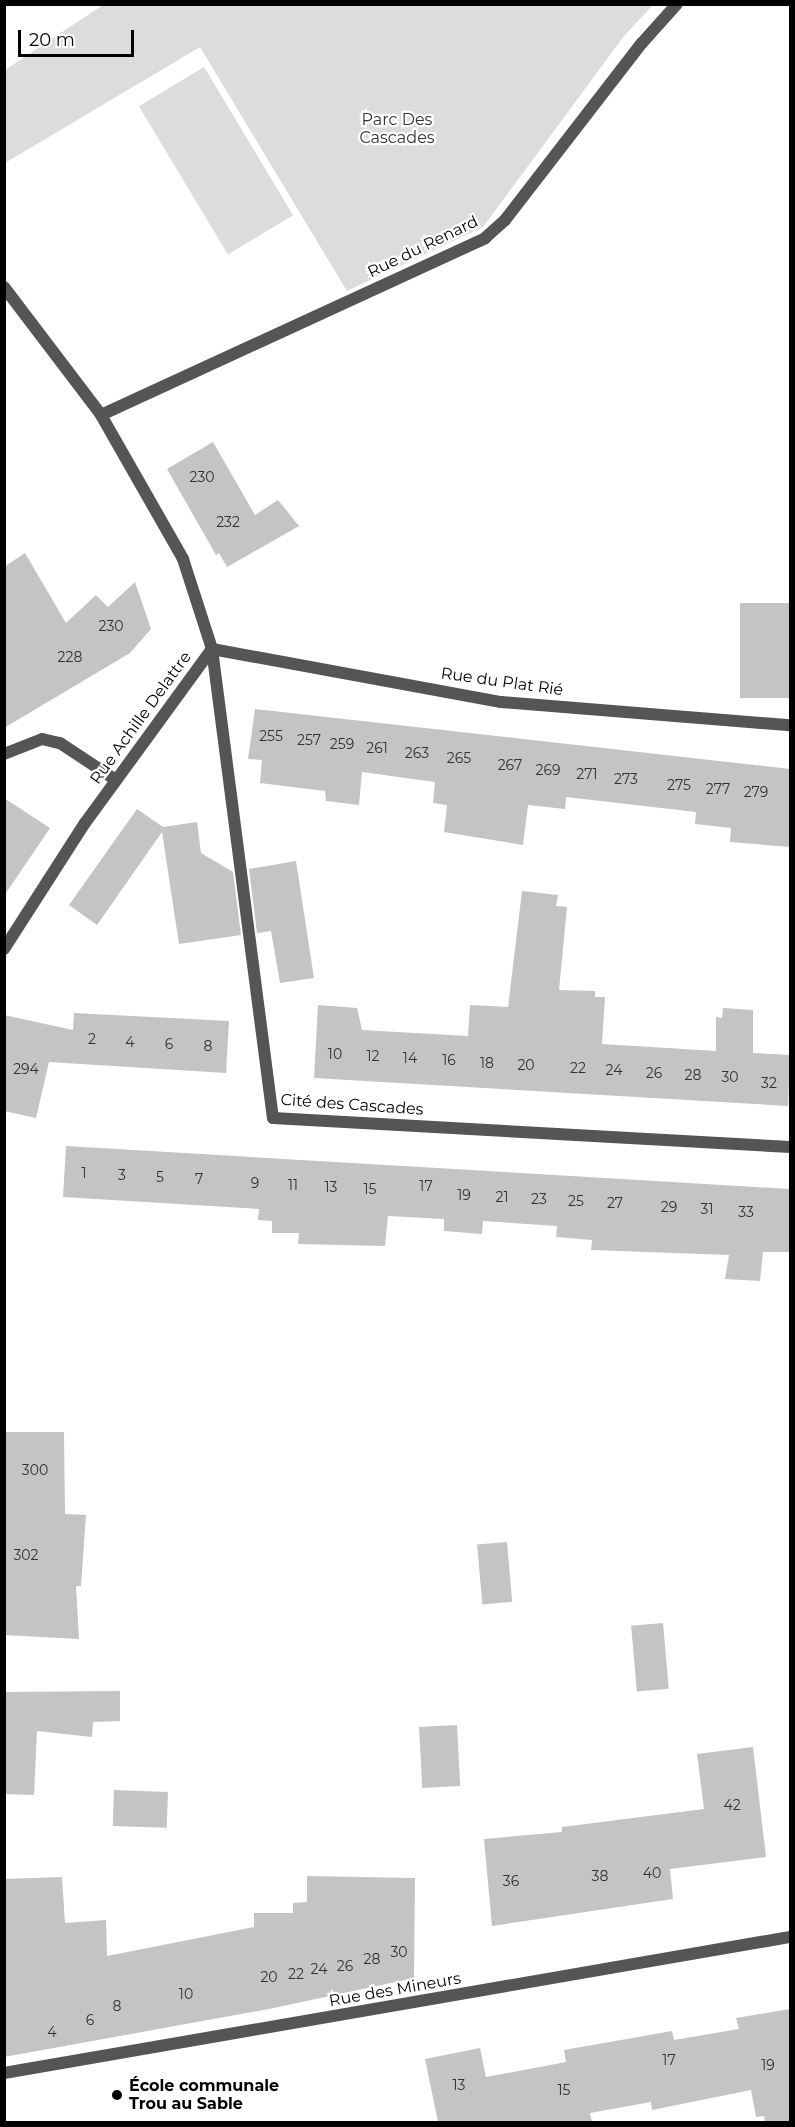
<!DOCTYPE html>
<meta charset="utf-8">
<style>
body{margin:0}
#map{position:relative;width:795px;height:2127px;overflow:hidden;background:#fff;font-family:Montserrat,sans-serif}
div>[style]{position:absolute}
.green>*{inset:0;background:#dcdcdc;transform-origin:0 0}
.building>*{inset:0;background:#c4c4c4;transform-origin:0 0}
.minor>*{height:12px;margin:-6px;padding:0 6px;transform-origin:6px;border-radius:6px;background:#555}
.dots>*{width:16px;height:16px;translate:-50% -50%;box-sizing:border-box;border:3px solid #fff;border-radius:50%}
span{translate:-50% -50%;white-space:nowrap;text-align:center;line-height:1.15;-webkit-text-stroke:4.5px #fff;paint-order:stroke}
.number-label{font-size:14px;color:#313131}
.number-label span{-webkit-text-stroke-width:0}
.park-label{font-size:16px;color:#333}
.street-label{font-size:16px;color:#000}
.poi-label{font-size:16px;color:#000;font-weight:700}
.left{translate:0 -50%;text-align:left}
.frame{position:absolute;inset:0;border:6px solid #000;pointer-events:none}
.scale{position:absolute;left:18px;top:30px;width:116px;height:27px;box-sizing:border-box;border:3px solid #000;border-top:0;padding-left:8px;font-size:18px;line-height:21px;white-space:nowrap;color:#000;-webkit-text-stroke:4px #fff;paint-order:stroke}
</style>
<div id="map">
<div class="green">
<div style="clip-path:polygon(103px 5px,103px 4px,653px 5px,624px 36px,483px 227px,347px 291px,200px 47px,5px 163px,5px 70px)"></div>
<div style="left:204px;top:67px;width:173px;height:76px;rotate:59deg"></div>
</div>
<div class="building">
<div style="clip-path:polygon(213px 442px,255px 515px,278px 500px,299px 526px,227px 567px,219px 553px,216px 555px,167px 469px)"></div>
<div style="clip-path:polygon(25px 553px,66px 623px,96px 595px,108px 607px,135px 582px,151px 629px,130px 653px,4px 728px,4px 567px)"></div>
<div style="left:790px;top:603px;width:95px;height:50px;rotate:90deg"></div>
<div style="clip-path:polygon(255px 709px,790px 769px,790px 847px,730px 842px,731px 828px,695px 824px,696px 812px,566px 797px,565px 809px,528px 805px,523px 845px,444px 832px,447px 805px,433px 803px,435px 782px,362px 772px,359px 805px,326px 801px,325px 791px,260px 783px,262px 760px,248px 759px)"></div>
<div style="clip-path:polygon(4px 798px,50px 828px,4px 896px)"></div>
<div style="clip-path:polygon(137px 809px,163px 827px,197px 822px,201px 853px,233px 872px,241px 935px,179px 944px,162px 832px,97px 925px,69px 905px)"></div>
<div style="clip-path:polygon(296px 861px,314px 978px,280px 983px,271px 931px,257px 933px,249px 869px)"></div>
<div style="clip-path:polygon(522px 891px,558px 895px,556px 906px,567px 907px,559px 990px,595px 991px,595px 997px,605px 997px,602px 1044px,716px 1051px,716px 1017px,722px 1018px,723px 1008px,753px 1010px,753px 1053px,790px 1055px,788px 1106px,314px 1078px,318px 1005px,357px 1008px,362px 1030px,468px 1036px,470px 1005px,508px 1007px)"></div>
<div style="clip-path:polygon(74px 1013px,229px 1021px,226px 1073px,49px 1062px,36px 1118px,4px 1111px,4px 1015px,73px 1030px)"></div>
<div style="clip-path:polygon(66px 1146px,790px 1189px,790px 1252px,763px 1252px,760px 1281px,725px 1279px,729px 1255px,591px 1250px,592px 1240px,556px 1237px,557px 1226px,483px 1221px,482px 1234px,444px 1231px,444px 1219px,388px 1216px,385px 1246px,298px 1244px,299px 1233px,272px 1233px,272px 1221px,258px 1220px,259px 1209px,63px 1197px)"></div>
<div style="clip-path:polygon(4px 1432px,64px 1432px,65px 1514px,86px 1515px,81px 1586px,76px 1586px,79px 1639px,4px 1635px)"></div>
<div style="left:507px;top:1542px;width:60px;height:30px;rotate:85deg"></div>
<div style="left:663px;top:1623px;width:66px;height:32px;rotate:85deg"></div>
<div style="clip-path:polygon(120px 1691px,120px 1721px,93px 1722px,92px 1737px,37px 1731px,34px 1795px,4px 1794px,4px 1692px)"></div>
<div style="left:457px;top:1725px;width:61px;height:38px;rotate:87deg"></div>
<div style="clip-path:polygon(753px 1747px,766px 1857px,670px 1869px,673px 1899px,492px 1926px,484px 1839px,562px 1832px,562px 1827px,704px 1809px,697px 1754px)"></div>
<div style="left:114px;top:1790px;width:54px;height:36px;rotate:2deg"></div>
<div style="clip-path:polygon(307px 1876px,415px 1878px,414px 1978px,269px 2009px,4px 2057px,4px 1879px,62px 1877px,65px 1923px,106px 1920px,107px 1956px,254px 1927px,254px 1913px,293px 1913px,293px 1903px,307px 1902px)"></div>
<div style="clip-path:polygon(790px 2009px,790px 2122px,765px 2122px,764px 2116px,756px 2117px,751px 2090px,652px 2110px,651px 2102px,590px 2113px,592px 2122px,438px 2122px,425px 2059px,480px 2048px,486px 2077px,566px 2062px,564px 2050px,672px 2031px,674px 2040px,739px 2029px,736px 2018px)"></div>
</div>
<div class="minor">
<div style="left:4px;top:287px;width:161px;rotate:52.8deg"></div>
<div style="left:101px;top:415px;width:166px;rotate:60.3deg"></div>
<div style="left:183px;top:559px;width:95px;rotate:72.1deg"></div>
<div style="left:212px;top:649px;width:473px;rotate:82.6deg"></div>
<div style="left:273px;top:1118px;width:518px;rotate:3.21deg"></div>
<div style="left:101px;top:415px;width:423px;rotate:-24.7deg"></div>
<div style="left:485px;top:238px;width:27px;rotate:-42deg"></div>
<div style="left:505px;top:220px;width:224px;rotate:-52.3deg"></div>
<div style="left:642px;top:43px;width:52px;rotate:-48.1deg"></div>
<div style="left:212px;top:649px;width:294px;rotate:10.4deg"></div>
<div style="left:501px;top:702px;width:290px;rotate:4.6deg"></div>
<div style="left:4px;top:754px;width:41px;rotate:-21.5deg"></div>
<div style="left:42px;top:739px;width:18px;rotate:13deg"></div>
<div style="left:60px;top:743px;width:67px;rotate:33.5deg"></div>
<div style="left:4px;top:949px;width:150px;rotate:-57.3deg"></div>
<div style="left:85px;top:823px;width:215px;rotate:-53.9deg"></div>
<div style="left:4px;top:2073px;width:798px;rotate:-9.82deg"></div>
</div>
<div class="dots">
<div style="left:117px;top:2095px;background:#000"></div>
</div>
<div class="number-label">
<span style="left:202px;top:477px">230</span>
<span style="left:228px;top:522px">232</span>
<span style="left:111px;top:626px">230</span>
<span style="left:70px;top:657px">228</span>
<span style="left:271px;top:736px">255</span>
<span style="left:309px;top:740px">257</span>
<span style="left:342px;top:744px">259</span>
<span style="left:377px;top:748px">261</span>
<span style="left:417px;top:753px">263</span>
<span style="left:459px;top:758px">265</span>
<span style="left:510px;top:765px">267</span>
<span style="left:548px;top:770px">269</span>
<span style="left:587px;top:774px">271</span>
<span style="left:626px;top:779px">273</span>
<span style="left:679px;top:785px">275</span>
<span style="left:718px;top:789px">277</span>
<span style="left:756px;top:792px">279</span>
<span style="left:92px;top:1039px">2</span>
<span style="left:130px;top:1042px">4</span>
<span style="left:169px;top:1044px">6</span>
<span style="left:208px;top:1046px">8</span>
<span style="left:335px;top:1054px">10</span>
<span style="left:373px;top:1056px">12</span>
<span style="left:410px;top:1058px">14</span>
<span style="left:449px;top:1060px">16</span>
<span style="left:487px;top:1063px">18</span>
<span style="left:526px;top:1065px">20</span>
<span style="left:578px;top:1068px">22</span>
<span style="left:26px;top:1069px">294</span>
<span style="left:614px;top:1070px">24</span>
<span style="left:654px;top:1073px">26</span>
<span style="left:693px;top:1075px">28</span>
<span style="left:730px;top:1077px">30</span>
<span style="left:769px;top:1083px">32</span>
<span style="left:84px;top:1173px">1</span>
<span style="left:122px;top:1175px">3</span>
<span style="left:160px;top:1177px">5</span>
<span style="left:199px;top:1179px">7</span>
<span style="left:255px;top:1183px">9</span>
<span style="left:293px;top:1185px">11</span>
<span style="left:426px;top:1186px">17</span>
<span style="left:331px;top:1187px">13</span>
<span style="left:370px;top:1189px">15</span>
<span style="left:464px;top:1195px">19</span>
<span style="left:502px;top:1197px">21</span>
<span style="left:539px;top:1199px">23</span>
<span style="left:576px;top:1201px">25</span>
<span style="left:615px;top:1203px">27</span>
<span style="left:669px;top:1207px">29</span>
<span style="left:707px;top:1209px">31</span>
<span style="left:746px;top:1212px">33</span>
<span style="left:35px;top:1470px">300</span>
<span style="left:26px;top:1555px">302</span>
<span style="left:732px;top:1805px">42</span>
<span style="left:652px;top:1873px">40</span>
<span style="left:600px;top:1876px">38</span>
<span style="left:511px;top:1881px">36</span>
<span style="left:399px;top:1952px">30</span>
<span style="left:372px;top:1959px">28</span>
<span style="left:345px;top:1966px">26</span>
<span style="left:319px;top:1969px">24</span>
<span style="left:296px;top:1974px">22</span>
<span style="left:269px;top:1977px">20</span>
<span style="left:186px;top:1994px">10</span>
<span style="left:117px;top:2006px">8</span>
<span style="left:90px;top:2020px">6</span>
<span style="left:52px;top:2032px">4</span>
<span style="left:669px;top:2060px">17</span>
<span style="left:768px;top:2065px">19</span>
<span style="left:459px;top:2085px">13</span>
<span style="left:564px;top:2090px">15</span>
</div>
<div class="park-label">
<span style="left:397px;top:129px">Parc Des<br>Cascades</span>
</div>
<div class="street-label">
<span style="left:423px;top:247px;rotate:-26deg">Rue du Renard</span>
<span style="left:502px;top:682px;rotate:8deg">Rue du Plat Rié</span>
<span style="left:141px;top:718px;rotate:-54deg">Rue Achille Delattre</span>
<span style="left:352px;top:1105px;rotate:4deg">Cité des Cascades</span>
<span style="left:395px;top:1990px;rotate:-10deg">Rue des Mineurs</span>
</div>
<div class="poi-label">
<span class="left" style="left:129px;top:2095px">École communale<br>Trou au Sable</span>
</div>
<div class="frame"></div>
<div class="scale">20 m</div>
</div>
